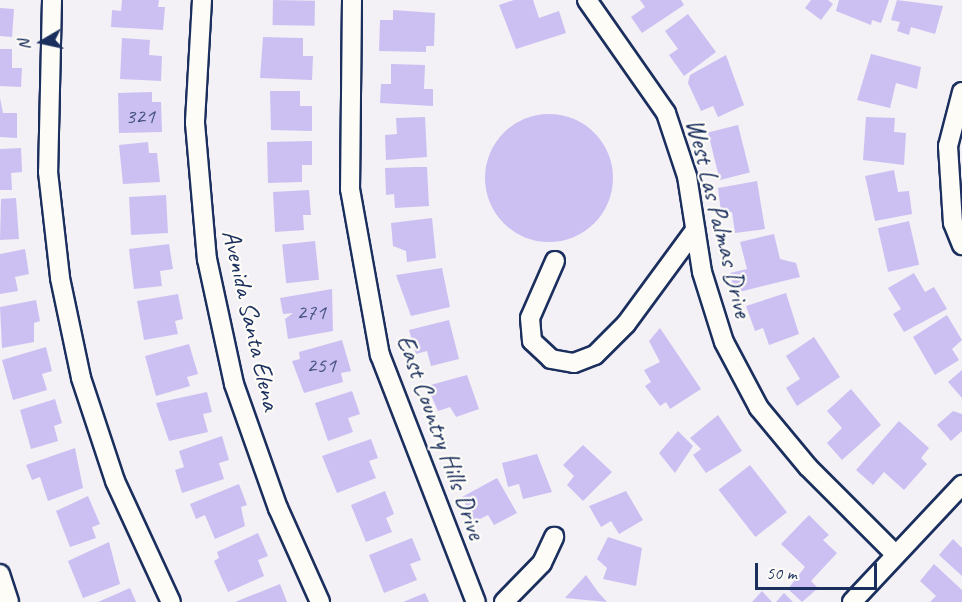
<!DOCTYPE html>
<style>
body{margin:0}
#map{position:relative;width:962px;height:602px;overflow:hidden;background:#f3f0f6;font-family:Caveat,sans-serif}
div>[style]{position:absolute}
.building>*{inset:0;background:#ccc0f2;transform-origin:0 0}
.round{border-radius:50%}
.roads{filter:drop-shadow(2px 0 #1b2f5e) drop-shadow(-2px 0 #1b2f5e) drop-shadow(0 2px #1b2f5e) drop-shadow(0 -2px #1b2f5e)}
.minor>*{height:18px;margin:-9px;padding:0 9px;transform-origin:9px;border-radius:9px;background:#fdfcf7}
span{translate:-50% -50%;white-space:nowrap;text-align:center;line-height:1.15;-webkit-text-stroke:4.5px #fdfcf7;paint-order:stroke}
.number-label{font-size:22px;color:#475383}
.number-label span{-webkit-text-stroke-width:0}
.street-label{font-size:26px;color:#1b2f5e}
.north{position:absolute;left:12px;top:12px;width:60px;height:60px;-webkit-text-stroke:4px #fdfcf7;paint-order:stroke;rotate:261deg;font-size:16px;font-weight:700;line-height:24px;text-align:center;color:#1b2f5e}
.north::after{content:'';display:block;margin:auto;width:21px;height:27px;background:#1b2f5e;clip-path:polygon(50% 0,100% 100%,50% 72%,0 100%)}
.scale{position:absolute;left:755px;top:563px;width:122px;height:27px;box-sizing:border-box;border:3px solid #1b2f5e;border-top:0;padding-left:8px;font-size:18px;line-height:21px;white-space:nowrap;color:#1b2f5e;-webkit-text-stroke:4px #fdfcf7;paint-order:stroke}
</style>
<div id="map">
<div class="building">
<div style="clip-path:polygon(122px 0,159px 0,158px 7px,165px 7px,163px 30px,111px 27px,112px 10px,121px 11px)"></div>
<div style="left:273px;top:0;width:42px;height:25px;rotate:1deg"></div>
<div style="clip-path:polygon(514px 0,533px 0,539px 18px,559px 11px,566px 33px,516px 49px,499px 5px)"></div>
<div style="clip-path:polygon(640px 0,681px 0,684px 5px,642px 33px,631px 17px,645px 7px)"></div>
<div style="clip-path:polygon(811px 0,828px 0,833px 4px,821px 20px,805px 8px)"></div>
<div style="clip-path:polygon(839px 0,889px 0,881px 23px,872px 20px,871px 25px,836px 11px)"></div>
<div style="clip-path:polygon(897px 0,943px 6px,935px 34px,911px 27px,909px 35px,897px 31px,900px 22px,891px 20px)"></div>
<div style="left:0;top:8px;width:14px;height:28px;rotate:4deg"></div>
<div style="clip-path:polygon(393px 10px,435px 13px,434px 46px,426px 46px,426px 52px,379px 51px,380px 20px,393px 20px)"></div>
<div style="clip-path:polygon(688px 14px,716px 52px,684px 76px,669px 55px,678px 49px,665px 31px)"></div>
<div style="clip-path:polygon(263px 37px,303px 38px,303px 56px,313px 56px,312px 80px,260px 78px)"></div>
<div style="clip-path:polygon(122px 38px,150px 40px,149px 55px,162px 56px,161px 81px,120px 79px)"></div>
<div style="clip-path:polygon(0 49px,12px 49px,12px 68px,22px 68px,21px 87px,0 86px)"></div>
<div style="clip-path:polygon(871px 54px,921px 67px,917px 89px,896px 83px,890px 108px,857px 100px)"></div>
<div style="clip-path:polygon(726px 55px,744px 105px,718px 117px,713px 106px,701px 111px,688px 83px,690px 75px)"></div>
<div style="clip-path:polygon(391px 64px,425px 65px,424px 89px,433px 89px,433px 106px,380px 103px,381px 84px,391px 84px)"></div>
<div style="clip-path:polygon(270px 91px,300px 91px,300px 106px,312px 106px,312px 131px,271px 130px)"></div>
<div style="clip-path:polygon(152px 92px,152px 102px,161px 102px,162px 132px,119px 133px,118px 93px)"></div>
<div style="clip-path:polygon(0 98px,3px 113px,17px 113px,17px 138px,0 137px)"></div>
<div class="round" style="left:485px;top:114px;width:128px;height:128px"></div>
<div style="clip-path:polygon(425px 117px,427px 157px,386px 160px,385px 135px,397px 134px,396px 118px)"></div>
<div style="clip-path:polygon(866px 117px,895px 118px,894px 132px,906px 133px,904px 165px,863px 160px)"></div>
<div style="left:738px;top:125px;width:49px;height:31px;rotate:76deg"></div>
<div style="clip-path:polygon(312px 141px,312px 165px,302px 165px,302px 182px,268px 183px,267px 142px)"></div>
<div style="clip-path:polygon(148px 142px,149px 153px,157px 153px,160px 182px,123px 184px,119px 145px)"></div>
<div style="clip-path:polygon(21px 148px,22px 172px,11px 173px,12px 190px,0 190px,0 149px)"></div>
<div style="clip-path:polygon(414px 167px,427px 167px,429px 206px,395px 208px,394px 194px,386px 195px,385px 168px)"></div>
<div style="clip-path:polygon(894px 170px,898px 192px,909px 191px,912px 214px,875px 221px,865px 176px)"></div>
<div style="clip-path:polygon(757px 181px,765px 229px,735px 233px,732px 212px,721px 212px,718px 188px)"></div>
<div style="clip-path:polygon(309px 190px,311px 215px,303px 215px,304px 230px,275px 232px,273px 192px)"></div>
<div style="left:166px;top:195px;width:38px;height:37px;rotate:87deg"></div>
<div style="clip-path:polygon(16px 198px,19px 239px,0 240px,1px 199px)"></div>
<div style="clip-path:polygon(432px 218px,436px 258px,407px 262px,406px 251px,393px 246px,391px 223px)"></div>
<div style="left:909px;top:221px;width:45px;height:32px;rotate:77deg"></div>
<div style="clip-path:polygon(774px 234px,780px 259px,796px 263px,800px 277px,735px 293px,730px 273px,747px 269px,740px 242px)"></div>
<div style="left:315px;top:241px;width:39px;height:33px;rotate:84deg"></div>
<div style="clip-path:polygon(169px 244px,173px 269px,160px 271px,162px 286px,134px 289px,129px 249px)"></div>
<div style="clip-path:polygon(25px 249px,29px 274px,15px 277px,18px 291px,0 294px,0 254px)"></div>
<div style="clip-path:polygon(442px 268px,450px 307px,411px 316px,396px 275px)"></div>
<div style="clip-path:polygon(914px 273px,925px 292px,934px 287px,947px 309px,904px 332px,893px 314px,901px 309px,888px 288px)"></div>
<div style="clip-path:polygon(332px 289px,333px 331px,288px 339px,285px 319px,293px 313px,283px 314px,280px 298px)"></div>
<div style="clip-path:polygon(786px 293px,799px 334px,769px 345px,763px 328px,755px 331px,746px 306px)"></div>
<div style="clip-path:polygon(178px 294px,183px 319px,175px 321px,178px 334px,144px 340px,137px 301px)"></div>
<div style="clip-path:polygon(36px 300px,40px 321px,34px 323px,34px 342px,2px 348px,0 307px)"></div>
<div style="clip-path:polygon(947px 315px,962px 340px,952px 349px,959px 360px,935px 375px,913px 337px)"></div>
<div style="clip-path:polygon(449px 320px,459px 359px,431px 366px,427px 351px,416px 354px,409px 330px)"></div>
<div style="clip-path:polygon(660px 328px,701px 389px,670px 409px,666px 402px,660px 406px,645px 386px,651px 382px,644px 370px,660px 362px,649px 341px)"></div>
<div style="clip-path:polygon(814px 337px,840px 377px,797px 406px,786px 388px,800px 379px,786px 356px)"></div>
<div style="clip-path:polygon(342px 340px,351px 371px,341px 373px,343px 382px,304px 393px,292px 361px,300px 359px,299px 352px)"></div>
<div style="clip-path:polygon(189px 344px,198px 374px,187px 377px,190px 386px,156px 396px,145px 356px)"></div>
<div style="clip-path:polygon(46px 347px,52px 371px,42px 374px,47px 390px,13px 400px,2px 360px)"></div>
<div style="clip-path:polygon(962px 370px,962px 398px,948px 382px)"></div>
<div style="clip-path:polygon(467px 375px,479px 409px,456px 417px,450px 407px,438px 411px,427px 386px)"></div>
<div style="clip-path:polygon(851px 389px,881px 425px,842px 460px,827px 443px,842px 428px,827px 411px)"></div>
<div style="clip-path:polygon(352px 391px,360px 414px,348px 418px,353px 432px,328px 441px,315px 403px)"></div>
<div style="clip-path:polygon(207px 392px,212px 412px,203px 414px,208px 432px,169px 441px,156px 403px)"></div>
<div style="clip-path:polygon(55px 399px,62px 423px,54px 426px,58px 441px,31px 449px,20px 410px)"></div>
<div style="clip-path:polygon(953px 411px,962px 414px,962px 431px,951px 441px,937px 425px)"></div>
<div style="clip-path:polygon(718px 415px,742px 451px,706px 473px,693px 455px,701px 449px,690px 438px)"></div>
<div style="clip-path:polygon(899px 421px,929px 448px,921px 458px,927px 464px,904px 490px,884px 472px,873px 485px,856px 470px)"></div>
<div style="clip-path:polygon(678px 431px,693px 446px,675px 473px,659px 453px)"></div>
<div style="clip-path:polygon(222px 436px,229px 460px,219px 463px,224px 479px,182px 493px,175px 470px,184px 467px,179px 451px)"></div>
<div style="clip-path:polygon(371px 439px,378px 458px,369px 461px,376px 478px,337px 493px,322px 456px)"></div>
<div style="clip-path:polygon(583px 445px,612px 472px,583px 501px,567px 485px,574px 476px,563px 465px)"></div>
<div style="clip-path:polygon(75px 448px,83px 488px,48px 501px,40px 477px,32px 480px,26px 465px)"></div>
<div style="clip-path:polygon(537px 454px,552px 492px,523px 499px,519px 484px,508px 487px,502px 463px)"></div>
<div style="left:750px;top:465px;width:60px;height:40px;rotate:52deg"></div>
<div style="clip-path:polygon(497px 478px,517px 513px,494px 525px,488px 515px,474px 522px,462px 497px)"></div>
<div style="clip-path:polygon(239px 484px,247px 505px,241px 507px,245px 526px,215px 539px,205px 515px,196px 519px,190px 504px)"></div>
<div style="clip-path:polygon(385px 491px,394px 514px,386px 518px,392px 532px,366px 542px,351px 505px)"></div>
<div style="clip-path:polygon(626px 491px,643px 520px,619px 534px,611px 521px,601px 527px,589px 506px)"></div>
<div style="clip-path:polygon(88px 496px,100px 524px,92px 527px,96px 538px,70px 547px,56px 511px)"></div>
<div style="clip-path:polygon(809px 515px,829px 535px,823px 540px,837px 553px,811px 581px,818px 588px,802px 602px,788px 589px,805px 567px,781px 544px)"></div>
<div style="clip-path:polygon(258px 533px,268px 556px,258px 560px,264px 576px,228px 592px,214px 561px,219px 558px,217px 552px)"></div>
<div style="clip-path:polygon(608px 537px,642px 548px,636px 586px,603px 579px,607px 568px,597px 559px)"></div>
<div style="clip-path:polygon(412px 538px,421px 560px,410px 564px,417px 580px,384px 593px,369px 555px)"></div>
<div style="clip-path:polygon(953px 539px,962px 548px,962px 576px,939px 555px)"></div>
<div style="clip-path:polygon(109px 542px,120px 584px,83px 598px,68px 561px)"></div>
<div style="clip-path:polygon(934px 564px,962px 590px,962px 602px,930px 602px,936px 596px,920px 581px)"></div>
<div style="clip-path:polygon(586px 575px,598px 592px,607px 602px,565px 598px)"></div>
<div style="clip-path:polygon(280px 584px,287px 602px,235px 602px)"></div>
<div style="clip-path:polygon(130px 588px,136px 602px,98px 602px)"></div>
<div style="clip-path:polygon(762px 591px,772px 602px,752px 602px)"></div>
<div style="clip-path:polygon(425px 593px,429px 602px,403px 602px)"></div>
<div style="clip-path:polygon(784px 593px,793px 602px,776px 602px)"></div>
</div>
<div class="roads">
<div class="minor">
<div style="left:52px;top:0;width:172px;rotate:91.3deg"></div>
<div style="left:48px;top:172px;width:107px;rotate:83.5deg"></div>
<div style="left:60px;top:278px;width:102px;rotate:78.1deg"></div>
<div style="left:81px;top:378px;width:108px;rotate:71.7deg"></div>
<div style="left:115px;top:481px;width:133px;rotate:65.2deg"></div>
<div style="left:202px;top:0;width:123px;rotate:93.3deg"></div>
<div style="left:195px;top:123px;width:137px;rotate:85deg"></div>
<div style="left:207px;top:259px;width:128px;rotate:77.8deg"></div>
<div style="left:234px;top:384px;width:132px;rotate:70.5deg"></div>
<div style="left:278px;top:508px;width:103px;rotate:65.9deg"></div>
<div style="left:352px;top:0;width:189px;rotate:90.6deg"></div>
<div style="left:350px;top:189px;width:169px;rotate:79.8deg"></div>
<div style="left:380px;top:355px;width:265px;rotate:68.8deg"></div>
<div style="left:587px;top:0;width:138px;rotate:55deg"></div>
<div style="left:666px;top:113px;width:66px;rotate:71.6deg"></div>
<div style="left:687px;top:176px;width:97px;rotate:81.1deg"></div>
<div style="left:702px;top:272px;width:73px;rotate:72.6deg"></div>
<div style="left:724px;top:342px;width:75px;rotate:62.1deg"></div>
<div style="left:759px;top:408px;width:77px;rotate:50.3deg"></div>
<div style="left:808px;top:467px;width:124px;rotate:45deg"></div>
<div style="left:962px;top:92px;width:56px;rotate:104.5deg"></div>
<div style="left:948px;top:146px;width:77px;rotate:86.3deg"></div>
<div style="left:953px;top:223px;width:24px;rotate:68deg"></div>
<div style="left:555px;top:261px;width:62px;rotate:113.7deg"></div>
<div style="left:530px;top:318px;width:23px;rotate:85deg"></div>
<div style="left:532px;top:341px;width:26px;rotate:43deg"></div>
<div style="left:551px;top:359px;width:23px;rotate:10deg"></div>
<div style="left:574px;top:363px;width:22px;rotate:-21deg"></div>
<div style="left:595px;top:355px;width:44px;rotate:-45deg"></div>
<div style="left:626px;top:324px;width:117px;rotate:-53.7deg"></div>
<div style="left:0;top:574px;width:29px;rotate:72deg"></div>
<div style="left:504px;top:602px;width:54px;rotate:-45.7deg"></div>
<div style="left:542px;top:563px;width:29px;rotate:-65deg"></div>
<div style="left:852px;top:602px;width:161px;rotate:-46.8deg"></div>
</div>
</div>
<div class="number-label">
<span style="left:140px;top:117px">321</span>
<span style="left:311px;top:313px">271</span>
<span style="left:321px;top:366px">251</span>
</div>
<div class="street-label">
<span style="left:719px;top:218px;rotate:76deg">West Las Palmas Drive</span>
<span style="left:251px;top:320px;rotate:77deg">Avenida Santa Elena</span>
<span style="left:441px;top:437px;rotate:70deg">East Country Hills Drive</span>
</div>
<div class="north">N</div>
<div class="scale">50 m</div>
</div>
